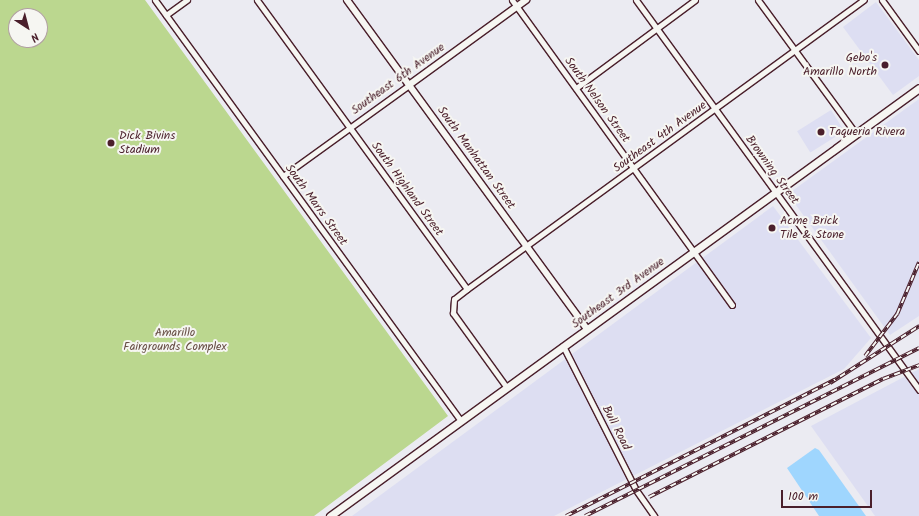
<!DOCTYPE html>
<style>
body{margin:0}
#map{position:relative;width:919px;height:516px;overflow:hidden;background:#ebebf2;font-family:Kalam,sans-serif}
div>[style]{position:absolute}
.built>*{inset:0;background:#dddef2;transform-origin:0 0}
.green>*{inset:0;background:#bbd78f}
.water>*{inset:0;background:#9fd6fe}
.roads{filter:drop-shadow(1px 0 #4a1f2b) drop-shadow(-1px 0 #4a1f2b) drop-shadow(0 1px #4a1f2b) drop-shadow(0 -1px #4a1f2b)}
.minor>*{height:5px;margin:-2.5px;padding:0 2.5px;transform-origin:2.5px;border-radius:2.5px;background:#f6f6f2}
.tertiary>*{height:6px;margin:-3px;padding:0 3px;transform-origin:3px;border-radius:3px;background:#f6f6f2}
.secondary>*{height:7px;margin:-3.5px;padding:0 3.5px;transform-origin:3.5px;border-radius:3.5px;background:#f6f6f2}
.rail>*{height:3.5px;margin-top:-1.75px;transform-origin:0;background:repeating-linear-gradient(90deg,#f6f6f2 0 6px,#4a1f2b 0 12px);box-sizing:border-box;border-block:1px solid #4a1f2b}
.dots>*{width:11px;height:11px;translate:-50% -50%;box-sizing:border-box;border:2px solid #f6f6f2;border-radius:50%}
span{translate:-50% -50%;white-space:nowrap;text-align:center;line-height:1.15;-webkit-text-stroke:4px #f6f6f2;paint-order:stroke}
.poi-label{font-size:12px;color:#4a1f2b}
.right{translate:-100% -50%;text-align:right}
.left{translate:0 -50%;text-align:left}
.street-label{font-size:12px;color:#4a1f2b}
.park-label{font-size:12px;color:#664d44}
.north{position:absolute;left:8px;top:8px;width:40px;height:40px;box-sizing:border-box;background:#f6f6f2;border:1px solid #b1a0a2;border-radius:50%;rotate:144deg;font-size:11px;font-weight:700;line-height:16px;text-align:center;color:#4a1f2b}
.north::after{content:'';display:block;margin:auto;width:14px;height:18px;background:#4a1f2b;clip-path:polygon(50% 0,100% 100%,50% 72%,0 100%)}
.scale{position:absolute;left:781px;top:490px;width:91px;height:18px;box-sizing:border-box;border:2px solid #4a1f2b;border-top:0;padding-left:5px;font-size:12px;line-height:14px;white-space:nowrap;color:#4a1f2b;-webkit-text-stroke:3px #f6f6f2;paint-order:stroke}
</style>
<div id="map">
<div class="built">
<div style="clip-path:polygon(876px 2px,919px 60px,919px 76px,893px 95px,843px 27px)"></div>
<div style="clip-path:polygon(919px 99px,919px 316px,890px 335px,788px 194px)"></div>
<div style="left:831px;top:110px;width:25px;height:40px;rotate:58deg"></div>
<div style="clip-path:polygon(773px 206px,871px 338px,844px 369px,554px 516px,352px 516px)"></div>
<div style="clip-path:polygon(919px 369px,919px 516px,875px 516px,811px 426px)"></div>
</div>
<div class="green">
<div style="clip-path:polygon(evenodd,0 0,145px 0,448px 416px,314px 516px,0 516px,0 0,16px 16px,40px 16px,40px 40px,16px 40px,16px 16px)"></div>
</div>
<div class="water">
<div style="clip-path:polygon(815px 448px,819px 450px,866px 516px,819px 516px,787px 468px)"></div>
</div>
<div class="roads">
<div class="minor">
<div style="left:155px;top:0;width:520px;rotate:53.99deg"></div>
<div style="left:257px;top:0;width:357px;rotate:54deg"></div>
<div style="left:467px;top:289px;width:16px;rotate:142deg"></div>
<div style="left:454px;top:299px;width:14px;rotate:94deg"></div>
<div style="left:453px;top:313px;width:92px;rotate:54.2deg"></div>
<div style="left:512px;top:0;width:376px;rotate:54.2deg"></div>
<div style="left:636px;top:0;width:482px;rotate:54deg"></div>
<div style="left:758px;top:0;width:166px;rotate:53.8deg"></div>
<div style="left:882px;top:0;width:63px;rotate:54deg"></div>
<div style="left:166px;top:15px;width:26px;rotate:-36deg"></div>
<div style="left:576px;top:88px;width:148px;rotate:-36.5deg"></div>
<div style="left:283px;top:176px;width:155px;rotate:-35.8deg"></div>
<div style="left:467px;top:289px;width:491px;rotate:-36.1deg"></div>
<div style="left:563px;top:346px;width:161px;rotate:63.1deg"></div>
<div style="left:636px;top:490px;width:32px;rotate:55deg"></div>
</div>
<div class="tertiary">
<div style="left:347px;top:0;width:407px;rotate:53.9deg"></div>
<div style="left:409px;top:85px;width:145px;rotate:-36deg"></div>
</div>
<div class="secondary">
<div style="left:330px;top:516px;width:728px;rotate:-36deg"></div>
</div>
</div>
<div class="rail">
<div style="left:865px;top:356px;width:53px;rotate:-52.7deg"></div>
<div style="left:897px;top:314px;width:56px;rotate:-67.1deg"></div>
<div style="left:830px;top:383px;width:106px;rotate:-32.6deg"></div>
<div style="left:649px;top:497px;width:262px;rotate:-26.8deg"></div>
<div style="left:883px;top:379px;width:39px;rotate:-21deg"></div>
<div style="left:566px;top:516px;width:301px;rotate:-26.9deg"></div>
<div style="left:585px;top:516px;width:374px;rotate:-26.7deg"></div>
</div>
<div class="dots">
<div style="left:885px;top:65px;background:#4a1f2b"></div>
<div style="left:821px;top:132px;background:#4a1f2b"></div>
<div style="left:111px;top:143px;background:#4a1f2b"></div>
<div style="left:772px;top:228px;background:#4a1f2b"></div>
</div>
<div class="poi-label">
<span class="right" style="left:877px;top:65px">Gebo's<br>Amarillo North</span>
<span class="left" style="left:829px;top:132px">Taqueria Rivera</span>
<span class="left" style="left:119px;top:143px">Dick Bivins<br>Stadium</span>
<span class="left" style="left:780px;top:228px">Acme Brick<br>Tile &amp; Stone</span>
</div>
<div class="street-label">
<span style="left:398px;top:79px;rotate:-36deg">Southeast 6th Avenue</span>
<span style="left:597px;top:100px;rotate:54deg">South Nelson Street</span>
<span style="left:660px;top:137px;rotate:-36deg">Southeast 4th Avenue</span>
<span style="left:476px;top:158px;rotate:54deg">South Manhattan Street</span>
<span style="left:772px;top:170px;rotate:54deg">Browning Street</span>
<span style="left:407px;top:189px;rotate:54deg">South Highland Street</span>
<span style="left:316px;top:205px;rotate:54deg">South Marrs Street</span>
<span style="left:618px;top:293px;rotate:-36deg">Southeast 3rd Avenue</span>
<span style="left:616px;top:428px;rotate:63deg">Bull Road</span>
</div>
<div class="park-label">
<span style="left:175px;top:340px">Amarillo<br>Fairgrounds Complex</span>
</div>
<div class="north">N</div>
<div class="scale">100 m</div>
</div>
